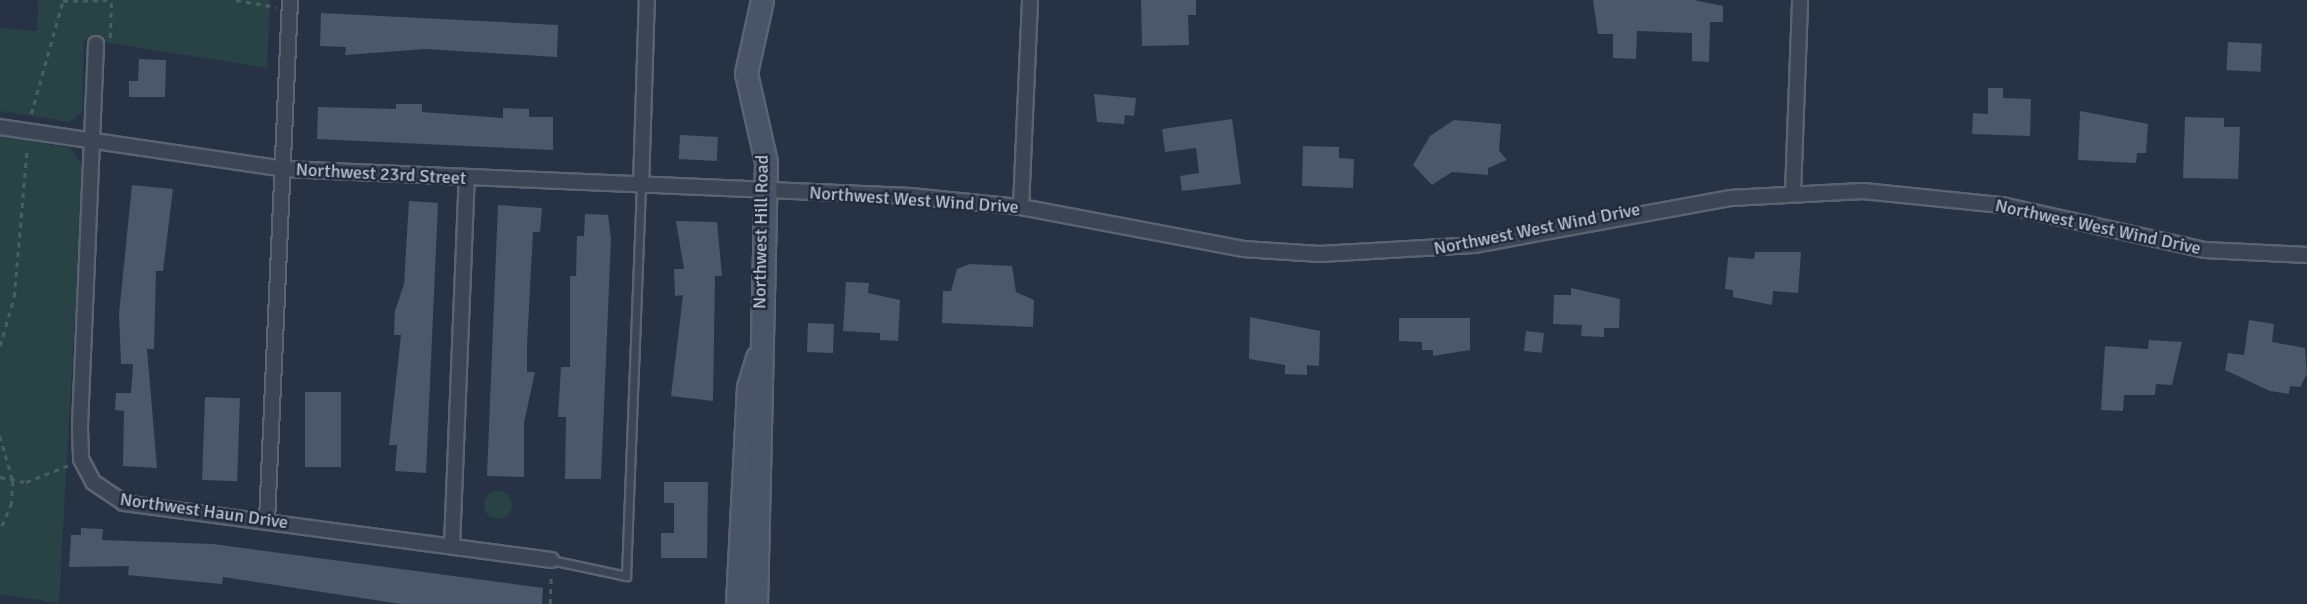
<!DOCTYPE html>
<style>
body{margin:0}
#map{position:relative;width:2307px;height:604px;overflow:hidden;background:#273345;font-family:Signika,sans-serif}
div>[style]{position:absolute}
.green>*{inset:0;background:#294246}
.round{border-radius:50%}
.building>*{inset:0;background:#4b576b;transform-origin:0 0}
.path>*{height:2.5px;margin-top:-1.25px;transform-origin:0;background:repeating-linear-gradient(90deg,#475f62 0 5px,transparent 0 10px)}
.roads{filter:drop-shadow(2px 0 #5a6372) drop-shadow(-2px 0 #5a6372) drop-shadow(0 2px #5a6372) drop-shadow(0 -2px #5a6372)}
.service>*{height:7px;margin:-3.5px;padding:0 3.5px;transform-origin:3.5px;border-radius:3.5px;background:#3b4554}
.minor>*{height:14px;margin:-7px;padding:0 7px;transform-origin:7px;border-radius:7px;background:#3b4554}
.secondary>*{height:21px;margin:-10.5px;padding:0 10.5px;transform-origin:10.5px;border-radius:10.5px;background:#495468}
span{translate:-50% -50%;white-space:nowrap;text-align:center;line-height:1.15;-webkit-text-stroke:5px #202a3a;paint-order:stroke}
.street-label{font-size:18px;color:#b9c1ce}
</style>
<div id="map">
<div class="green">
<div style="clip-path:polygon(38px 0,270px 0,267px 68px,84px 39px,82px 112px,70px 122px,0 111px,0 28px,37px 31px)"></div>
<div style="clip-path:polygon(0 135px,70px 148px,83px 165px,59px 603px,0 594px)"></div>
<div class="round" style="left:484px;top:491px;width:28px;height:28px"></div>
</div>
<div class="building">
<div style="clip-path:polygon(1141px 0,1196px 0,1196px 15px,1188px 15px,1189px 45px,1142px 46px)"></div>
<div style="clip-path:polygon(1593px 0,1694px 0,1723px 6px,1723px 22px,1710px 22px,1709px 62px,1692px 61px,1692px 33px,1637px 31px,1636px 59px,1613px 58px,1613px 34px,1598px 34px)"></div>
<div style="clip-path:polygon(321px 13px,558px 25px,557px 57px,425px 49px,345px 55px,346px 47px,320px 46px)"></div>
<div style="left:2228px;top:42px;width:34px;height:28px;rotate:3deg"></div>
<div style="clip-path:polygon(139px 59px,166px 60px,165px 97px,129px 97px,129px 81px,138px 81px)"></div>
<div style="clip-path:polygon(1988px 88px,2003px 88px,2003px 98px,2031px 99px,2030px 136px,1972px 134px,1973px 113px,1988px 114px)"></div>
<div style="clip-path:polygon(1094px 94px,1136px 98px,1134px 116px,1125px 115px,1124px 124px,1097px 122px)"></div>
<div style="clip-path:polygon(396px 104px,422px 104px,422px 112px,503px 118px,503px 108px,529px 109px,529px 117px,553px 117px,553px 150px,317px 139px,318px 107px,396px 109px)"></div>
<div style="clip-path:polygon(2080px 111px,2148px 124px,2146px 153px,2137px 153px,2136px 163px,2078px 160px)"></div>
<div style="clip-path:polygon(2185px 117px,2224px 118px,2224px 127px,2240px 127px,2238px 179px,2183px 178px)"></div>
<div style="clip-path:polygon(1232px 119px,1241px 184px,1182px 191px,1180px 176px,1199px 173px,1196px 148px,1165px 152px,1162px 129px)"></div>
<div style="clip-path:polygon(1454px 120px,1501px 124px,1499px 151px,1507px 160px,1488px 168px,1488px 175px,1452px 172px,1432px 185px,1413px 165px,1430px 136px)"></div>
<div style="left:680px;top:135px;width:38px;height:24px;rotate:3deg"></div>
<div style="clip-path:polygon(1303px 146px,1339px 147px,1339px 158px,1354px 159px,1353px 188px,1302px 186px)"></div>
<div style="clip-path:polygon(132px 185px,173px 189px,163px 271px,156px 271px,154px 349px,147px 349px,157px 468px,123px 466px,124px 411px,115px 410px,116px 393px,131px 393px,133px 364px,121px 364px,119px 314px)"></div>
<div style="clip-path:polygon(409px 201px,438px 203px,426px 473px,395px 471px,397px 445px,389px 445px,401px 335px,394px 335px,395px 311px,404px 284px)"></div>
<div style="clip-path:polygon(498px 205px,542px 208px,540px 232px,533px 232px,527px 345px,527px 372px,535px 372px,524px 423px,524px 477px,487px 476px)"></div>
<div style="clip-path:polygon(585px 214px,608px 215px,611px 239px,601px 479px,565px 479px,566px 417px,558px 417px,561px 367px,570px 367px,570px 276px,576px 276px,577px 236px,584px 236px)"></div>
<div style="clip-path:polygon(676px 221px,717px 222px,722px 276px,715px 276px,713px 401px,671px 396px,683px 295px,675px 296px,674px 269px,684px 269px)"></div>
<div style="clip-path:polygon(1755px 252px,1801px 252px,1798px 293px,1773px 291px,1772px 305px,1733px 297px,1733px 290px,1725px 289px,1728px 257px,1754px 259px)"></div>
<div style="clip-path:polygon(970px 264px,1012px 266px,1016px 292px,1034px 300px,1033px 327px,942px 323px,943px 291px,951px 291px,957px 269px)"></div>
<div style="clip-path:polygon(846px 282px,869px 283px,868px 293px,900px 300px,898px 341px,880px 340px,880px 333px,843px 331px)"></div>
<div style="clip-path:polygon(1571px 288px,1620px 299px,1619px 328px,1604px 328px,1604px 337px,1581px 336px,1582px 325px,1553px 324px,1554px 295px,1571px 295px)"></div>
<div style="clip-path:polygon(1250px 317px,1320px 331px,1319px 366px,1307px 365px,1307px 375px,1285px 374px,1285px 365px,1249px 359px)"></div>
<div style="clip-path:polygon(1399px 318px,1470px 318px,1470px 350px,1433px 356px,1433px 350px,1422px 350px,1422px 342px,1399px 341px)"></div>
<div style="clip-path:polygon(2249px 320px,2274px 324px,2272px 342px,2305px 348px,2307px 374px,2300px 387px,2290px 386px,2289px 394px,2270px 391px,2225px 370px,2228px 353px,2244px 355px)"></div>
<div style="left:808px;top:323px;width:26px;height:29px;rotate:2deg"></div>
<div style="left:1526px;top:331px;width:18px;height:20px;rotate:6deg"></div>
<div style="clip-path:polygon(2149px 340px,2182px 342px,2172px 385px,2156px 384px,2155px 395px,2124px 395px,2123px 411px,2101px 410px,2105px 346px,2148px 349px)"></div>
<div style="left:305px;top:392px;width:36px;height:75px"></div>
<div style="left:205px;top:397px;width:35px;height:83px;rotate:2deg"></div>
<div style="clip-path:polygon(664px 482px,708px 482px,707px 558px,661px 558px,661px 533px,674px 533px,674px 503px,664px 503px)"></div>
<div style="clip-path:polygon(81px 528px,103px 529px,102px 540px,213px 544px,543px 588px,542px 604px,401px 604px,223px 577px,222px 584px,128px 575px,129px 566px,69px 567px,71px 535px,81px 535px)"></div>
</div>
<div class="path">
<div style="left:236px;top:0;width:41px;rotate:9.9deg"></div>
<div style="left:63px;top:1px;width:44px;rotate:-1.3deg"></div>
<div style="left:110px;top:38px;width:38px;rotate:-88deg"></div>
<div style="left:31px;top:114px;width:118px;rotate:-74.3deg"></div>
<div style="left:0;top:346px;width:51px;rotate:-74.1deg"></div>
<div style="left:14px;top:297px;width:150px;rotate:-85deg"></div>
<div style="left:0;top:436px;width:47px;rotate:73.9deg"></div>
<div style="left:13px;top:481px;width:22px;rotate:93deg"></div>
<div style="left:12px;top:503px;width:30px;rotate:113deg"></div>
<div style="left:0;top:477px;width:26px;rotate:11deg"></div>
<div style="left:26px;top:482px;width:46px;rotate:-21.6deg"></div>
<div style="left:550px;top:604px;width:29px;rotate:-88deg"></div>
</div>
<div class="roads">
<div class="service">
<div style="left:551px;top:560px;width:77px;rotate:12deg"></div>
<div style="left:626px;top:576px;width:389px;rotate:-87.8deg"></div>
</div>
<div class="minor">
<div style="left:96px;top:44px;width:384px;rotate:92.4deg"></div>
<div style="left:80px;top:428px;width:31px;rotate:88deg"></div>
<div style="left:81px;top:459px;width:26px;rotate:62deg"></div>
<div style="left:93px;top:482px;width:37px;rotate:34deg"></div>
<div style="left:124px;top:503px;width:431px;rotate:7.6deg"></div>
<div style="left:0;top:127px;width:287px;rotate:8.4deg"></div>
<div style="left:284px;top:169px;width:627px;rotate:2.47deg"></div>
<div style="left:910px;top:196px;width:112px;rotate:5.7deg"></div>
<div style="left:1021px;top:207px;width:226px;rotate:10.7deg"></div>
<div style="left:1243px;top:249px;width:77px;rotate:3.7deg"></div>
<div style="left:1320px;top:254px;width:154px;rotate:-3.3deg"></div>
<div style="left:1474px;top:245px;width:260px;rotate:-10.4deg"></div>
<div style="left:1730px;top:198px;width:133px;rotate:-3deg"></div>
<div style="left:1863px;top:191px;width:140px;rotate:5.8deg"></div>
<div style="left:2002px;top:205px;width:208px;rotate:12.5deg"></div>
<div style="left:2205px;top:250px;width:102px;rotate:2.8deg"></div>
<div style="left:641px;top:186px;width:186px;rotate:-88.2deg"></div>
<div style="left:1793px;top:193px;width:193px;rotate:-87.9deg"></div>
<div style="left:1021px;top:207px;width:207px;rotate:-87.5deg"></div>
<div style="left:267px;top:521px;width:522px;rotate:-87.47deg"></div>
<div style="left:452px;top:545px;width:366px;rotate:-87.7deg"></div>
</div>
<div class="secondary">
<div style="left:737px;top:604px;width:217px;rotate:-87.1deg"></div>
<div style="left:748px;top:387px;width:31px;rotate:-73deg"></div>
<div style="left:756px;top:604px;width:442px;rotate:-88.7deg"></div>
<div style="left:766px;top:162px;width:91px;rotate:-102.7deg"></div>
<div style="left:746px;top:73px;width:75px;rotate:-77.6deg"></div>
</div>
</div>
<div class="street-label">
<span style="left:381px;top:174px;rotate:3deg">Northwest 23rd Street</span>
<span style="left:914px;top:200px;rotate:4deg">Northwest West Wind Drive</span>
<span style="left:2098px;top:227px;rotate:12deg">Northwest West Wind Drive</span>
<span style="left:1537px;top:229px;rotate:-11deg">Northwest West Wind Drive</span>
<span style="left:761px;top:232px;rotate:-89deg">Northwest Hill Road</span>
<span style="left:204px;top:511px;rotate:8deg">Northwest Haun Drive</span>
</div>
</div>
